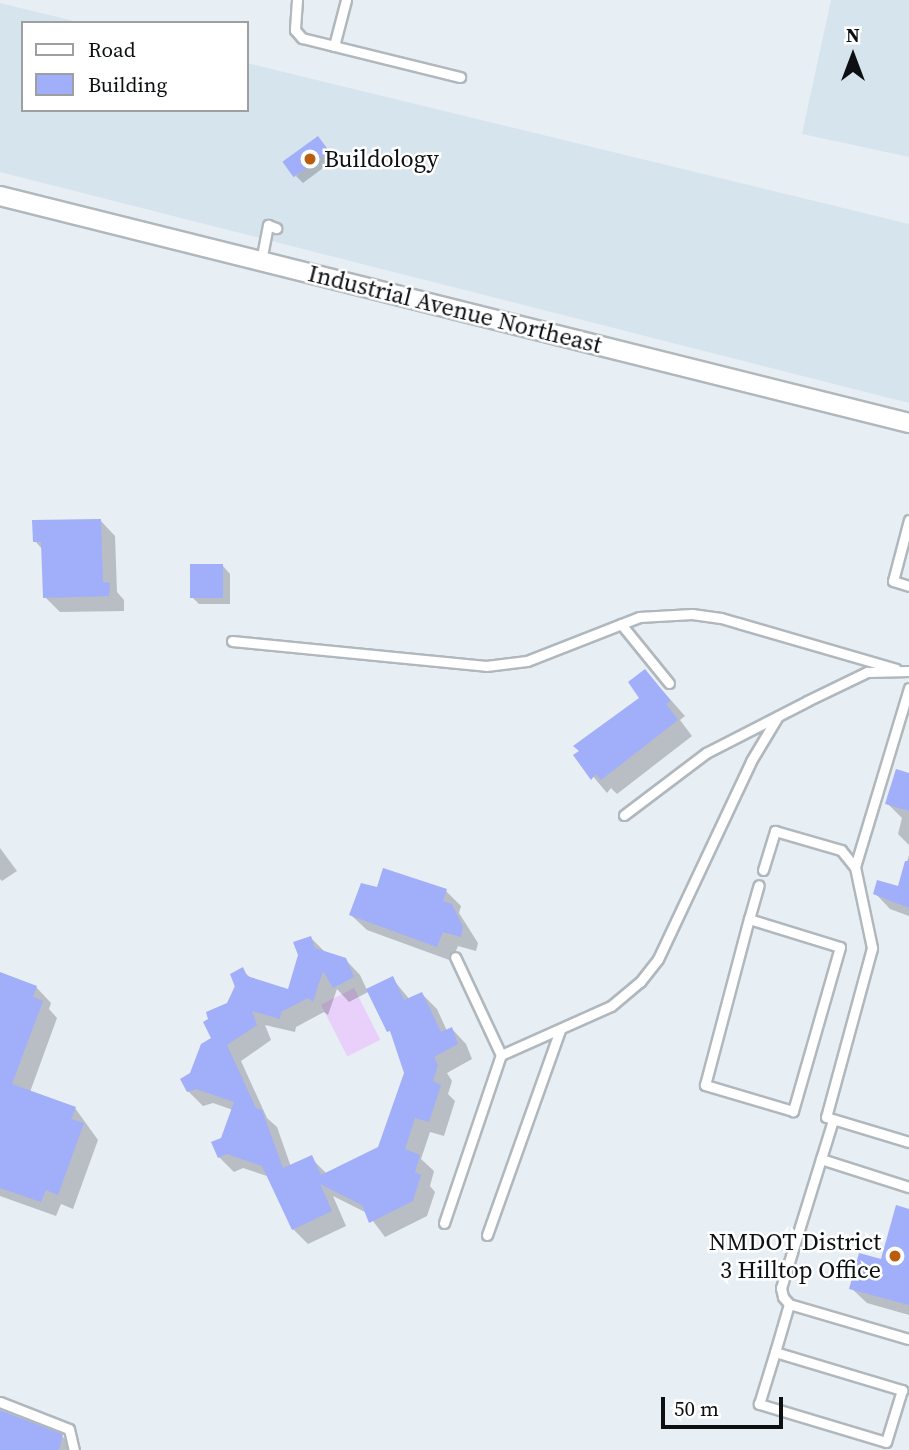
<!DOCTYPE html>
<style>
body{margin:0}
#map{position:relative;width:909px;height:1450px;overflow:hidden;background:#e7eef4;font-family:"Source Serif 4",serif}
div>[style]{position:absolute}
.built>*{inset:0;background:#d6e4ee}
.green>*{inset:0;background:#e8d0fa;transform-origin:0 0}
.shadow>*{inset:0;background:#0003}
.building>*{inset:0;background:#a1aefa;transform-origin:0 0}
.roads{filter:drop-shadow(2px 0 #b1b8bd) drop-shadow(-2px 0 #b1b8bd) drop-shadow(0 2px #b1b8bd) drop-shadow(0 -2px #b1b8bd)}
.service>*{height:9px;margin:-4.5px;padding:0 4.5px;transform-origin:4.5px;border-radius:4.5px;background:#fff}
.minor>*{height:18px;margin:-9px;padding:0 9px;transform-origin:9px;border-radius:9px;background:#fff}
.dots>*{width:19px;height:19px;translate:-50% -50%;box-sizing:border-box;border:4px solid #fff;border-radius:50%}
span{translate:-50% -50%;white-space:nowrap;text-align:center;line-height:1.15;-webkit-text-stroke:5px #fff;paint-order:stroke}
.poi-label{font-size:24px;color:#0d1012}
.left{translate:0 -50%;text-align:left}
.right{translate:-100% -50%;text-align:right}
.street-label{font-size:24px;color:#0d1012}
.legend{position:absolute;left:21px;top:21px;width:228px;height:91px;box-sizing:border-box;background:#fff;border:2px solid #9e9fa0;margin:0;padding:9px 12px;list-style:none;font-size:21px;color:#0d1012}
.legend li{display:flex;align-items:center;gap:14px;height:35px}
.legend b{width:35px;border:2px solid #9e9fa0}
.north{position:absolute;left:818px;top:21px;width:70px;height:70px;-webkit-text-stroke:5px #fff;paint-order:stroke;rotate:0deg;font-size:19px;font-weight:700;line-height:28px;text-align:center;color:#0d1012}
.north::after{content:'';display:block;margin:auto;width:24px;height:32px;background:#0d1012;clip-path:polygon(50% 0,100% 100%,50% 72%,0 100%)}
.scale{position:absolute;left:661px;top:1397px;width:122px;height:32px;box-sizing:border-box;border:4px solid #0d1012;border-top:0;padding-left:9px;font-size:21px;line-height:24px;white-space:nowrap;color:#0d1012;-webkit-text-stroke:5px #fff;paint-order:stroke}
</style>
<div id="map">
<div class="built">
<div style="clip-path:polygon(831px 0,909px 0,909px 157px,802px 134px)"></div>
<div style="clip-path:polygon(0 3px,82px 23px,23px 23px,23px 110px,247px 110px,247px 63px,909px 224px,909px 403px,0 172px)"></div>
</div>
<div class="green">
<div style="left:354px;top:988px;width:58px;height:37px;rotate:63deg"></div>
</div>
<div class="shadow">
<div style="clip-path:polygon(325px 146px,335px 159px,303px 183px,296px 176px)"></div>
<div style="clip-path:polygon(100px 520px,115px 536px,117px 592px,124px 600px,124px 611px,60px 612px,45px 597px,43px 550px,35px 541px)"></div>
<div style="clip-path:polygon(223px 566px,230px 574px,230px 604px,199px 604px,192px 597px)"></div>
<div style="clip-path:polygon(645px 671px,685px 716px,680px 720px,692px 736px,617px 794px,611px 788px,607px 793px,576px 756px,642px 698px)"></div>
<div style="clip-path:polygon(909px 775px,909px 845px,898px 834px,902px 818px,887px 803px)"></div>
<div style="clip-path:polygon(0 848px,17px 871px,2px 881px,0 879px)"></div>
<div style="clip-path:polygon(909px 855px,909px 916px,890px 909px,875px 893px,899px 888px)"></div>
<div style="clip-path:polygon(446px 891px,461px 906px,459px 913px,478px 943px,476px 951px,458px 946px,452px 961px,367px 930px,351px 915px)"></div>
<div style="clip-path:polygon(evenodd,311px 938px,326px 953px,345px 959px,360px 975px,367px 990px,392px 978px,410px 1000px,422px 994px,437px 1009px,447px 1031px,452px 1029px,466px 1044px,472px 1059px,447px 1073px,452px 1081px,448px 1094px,455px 1101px,444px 1136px,430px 1132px,421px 1159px,434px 1171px,430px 1186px,435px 1192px,427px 1216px,385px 1237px,367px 1213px,333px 1196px,346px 1226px,308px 1244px,293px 1229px,270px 1177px,243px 1168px,234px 1172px,219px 1157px,233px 1110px,213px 1103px,203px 1106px,188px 1091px,242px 970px,252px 979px,290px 991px,311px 938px,337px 989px,349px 1002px,370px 991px,394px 1037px,406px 1073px,379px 1148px,327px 1174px,311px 1158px,291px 1167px,277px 1127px,267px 1118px,241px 1061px,271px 1040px,265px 1025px,295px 1032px,296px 1027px,324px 1012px,328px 1015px,337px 989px)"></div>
<div style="clip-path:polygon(0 974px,36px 987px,51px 1003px,49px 1009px,57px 1018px,30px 1092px,75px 1108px,98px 1140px,73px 1209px,61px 1204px,56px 1216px,0 1196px)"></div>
<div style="clip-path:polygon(909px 1211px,909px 1315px,867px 1303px,851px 1288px,882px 1261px)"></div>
<div style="clip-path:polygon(0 1411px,62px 1436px,76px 1450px,0 1450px)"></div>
</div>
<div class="building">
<div style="left:318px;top:136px;width:19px;height:44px;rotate:54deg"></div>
<div style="clip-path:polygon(101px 519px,103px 582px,110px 583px,109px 596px,43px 598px,41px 542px,33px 542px,32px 520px)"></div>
<div style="left:190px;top:564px;width:33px;height:34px"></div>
<div style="clip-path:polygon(645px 669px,671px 701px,666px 704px,678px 720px,601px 780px,596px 774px,591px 780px,573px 755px,579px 751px,573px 746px,639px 698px,628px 682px)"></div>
<div style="clip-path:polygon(896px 769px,909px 773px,909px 811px,885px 804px)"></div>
<div style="clip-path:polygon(905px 861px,909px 861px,909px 908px,873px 894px,877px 880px,898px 886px)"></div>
<div style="clip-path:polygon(383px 868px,447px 889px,443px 901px,452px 904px,463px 927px,461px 937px,443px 932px,437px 947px,349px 915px,361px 883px,377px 887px)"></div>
<div style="clip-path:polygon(311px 936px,315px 948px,346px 958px,354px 977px,333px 988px,323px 971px,313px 1002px,308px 998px,281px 1012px,280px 1019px,252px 1011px,257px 1025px,227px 1045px,256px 1108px,262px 1110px,283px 1168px,312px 1155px,321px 1175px,378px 1147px,404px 1073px,390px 1031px,387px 1032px,366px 989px,393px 976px,404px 1000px,422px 992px,441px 1032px,452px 1027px,458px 1044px,434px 1057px,438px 1065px,433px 1081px,441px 1085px,429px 1122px,415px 1118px,405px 1149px,420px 1155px,415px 1172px,421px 1175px,413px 1201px,369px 1223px,362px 1205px,320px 1184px,332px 1211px,292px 1230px,262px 1166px,227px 1154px,218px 1158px,211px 1142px,221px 1138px,234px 1102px,196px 1089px,187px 1092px,180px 1079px,190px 1073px,201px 1044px,211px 1038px,203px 1022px,208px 1019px,206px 1012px,227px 1003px,235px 987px,230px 974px,243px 967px,247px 976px,288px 989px,298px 955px,293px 942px)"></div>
<div style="clip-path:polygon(0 972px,37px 986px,33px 997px,43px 1001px,12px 1084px,76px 1107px,71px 1119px,84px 1123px,58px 1195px,46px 1190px,41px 1202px,0 1188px)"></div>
<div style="clip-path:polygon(896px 1205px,909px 1209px,909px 1305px,849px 1289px,859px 1253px,881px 1259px)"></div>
<div style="clip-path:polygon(0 1410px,63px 1434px,59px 1450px,0 1450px)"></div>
</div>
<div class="roads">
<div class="service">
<div style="left:297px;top:0;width:30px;rotate:94deg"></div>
<div style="left:295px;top:30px;width:11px;rotate:49deg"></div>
<div style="left:302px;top:38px;width:33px;rotate:14deg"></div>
<div style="left:334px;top:46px;width:48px;rotate:-75.4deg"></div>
<div style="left:334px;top:46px;width:130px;rotate:13.8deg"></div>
<div style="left:261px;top:261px;width:37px;rotate:-79deg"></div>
<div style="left:268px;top:225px;width:9px;rotate:21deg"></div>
<div style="left:909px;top:520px;width:63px;rotate:104.7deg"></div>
<div style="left:893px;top:581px;width:17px;rotate:17deg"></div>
<div style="left:621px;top:624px;width:76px;rotate:50.9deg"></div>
<div style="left:232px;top:641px;width:255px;rotate:5.6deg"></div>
<div style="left:486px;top:666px;width:41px;rotate:-7deg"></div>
<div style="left:527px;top:661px;width:120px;rotate:-21.4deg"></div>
<div style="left:639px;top:617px;width:53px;rotate:-3.2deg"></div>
<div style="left:692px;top:614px;width:29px;rotate:8deg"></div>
<div style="left:721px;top:618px;width:182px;rotate:16.2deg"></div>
<div style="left:909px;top:688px;width:187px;rotate:106.8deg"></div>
<div style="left:855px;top:867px;width:83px;rotate:78.1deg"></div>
<div style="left:872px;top:948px;width:175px;rotate:105.2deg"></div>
<div style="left:826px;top:1117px;width:87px;rotate:16.8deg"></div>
<div style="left:624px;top:815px;width:103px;rotate:-37.1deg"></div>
<div style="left:706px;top:753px;width:114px;rotate:-27.2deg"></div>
<div style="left:807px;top:701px;width:67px;rotate:-25.8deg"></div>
<div style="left:867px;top:672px;width:42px;rotate:-1.4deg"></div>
<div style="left:763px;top:870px;width:41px;rotate:-72.9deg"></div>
<div style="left:775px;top:831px;width:69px;rotate:16.1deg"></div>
<div style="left:841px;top:850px;width:22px;rotate:51deg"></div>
<div style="left:749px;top:919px;width:95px;rotate:17.1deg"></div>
<div style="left:840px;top:947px;width:171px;rotate:106deg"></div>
<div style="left:793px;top:1111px;width:92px;rotate:-163.5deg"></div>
<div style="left:705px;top:1085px;width:172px;rotate:-75.2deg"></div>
<div style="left:749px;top:919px;width:35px;rotate:-74deg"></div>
<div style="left:501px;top:1055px;width:120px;rotate:-24deg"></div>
<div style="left:611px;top:1006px;width:38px;rotate:-40deg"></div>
<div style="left:640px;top:982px;width:29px;rotate:-52deg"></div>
<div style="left:658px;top:959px;width:219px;rotate:-64.8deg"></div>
<div style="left:751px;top:761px;width:52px;rotate:-59deg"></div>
<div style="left:833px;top:1120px;width:176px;rotate:107.2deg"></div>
<div style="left:781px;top:1288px;width:9px;rotate:77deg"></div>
<div style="left:783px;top:1297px;width:9px;rotate:49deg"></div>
<div style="left:789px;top:1304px;width:125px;rotate:16.3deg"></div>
<div style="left:821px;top:1159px;width:92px;rotate:17.7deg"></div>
<div style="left:444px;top:1223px;width:177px;rotate:-71.3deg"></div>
<div style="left:501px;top:1055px;width:108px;rotate:-115.1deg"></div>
<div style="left:487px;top:1235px;width:218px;rotate:-70.4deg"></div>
<div style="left:775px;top:1352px;width:133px;rotate:16.7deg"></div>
<div style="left:902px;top:1390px;width:54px;rotate:107.1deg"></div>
<div style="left:886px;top:1442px;width:133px;rotate:-163.3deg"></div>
<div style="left:759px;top:1404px;width:54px;rotate:-72.9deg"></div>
<div style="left:775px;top:1352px;width:50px;rotate:-73.7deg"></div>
<div style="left:0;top:1402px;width:74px;rotate:21.4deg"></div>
<div style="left:69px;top:1429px;width:22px;rotate:77deg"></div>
</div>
<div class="minor">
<div style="left:0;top:196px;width:937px;rotate:14.02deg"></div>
</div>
</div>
<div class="dots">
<div style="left:310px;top:159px;background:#bb5d0f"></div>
<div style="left:895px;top:1256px;background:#bb5d0f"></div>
</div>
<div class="poi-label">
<span class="left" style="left:324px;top:159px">Buildology</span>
<span class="right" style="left:881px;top:1256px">NMDOT District<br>3 Hilltop Office</span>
</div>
<div class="street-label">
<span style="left:455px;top:309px;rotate:14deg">Industrial Avenue Northeast</span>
</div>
<ul class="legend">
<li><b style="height:9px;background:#fff"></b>Road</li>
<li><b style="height:19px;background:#a1aefa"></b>Building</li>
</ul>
<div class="north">N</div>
<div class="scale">50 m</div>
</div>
